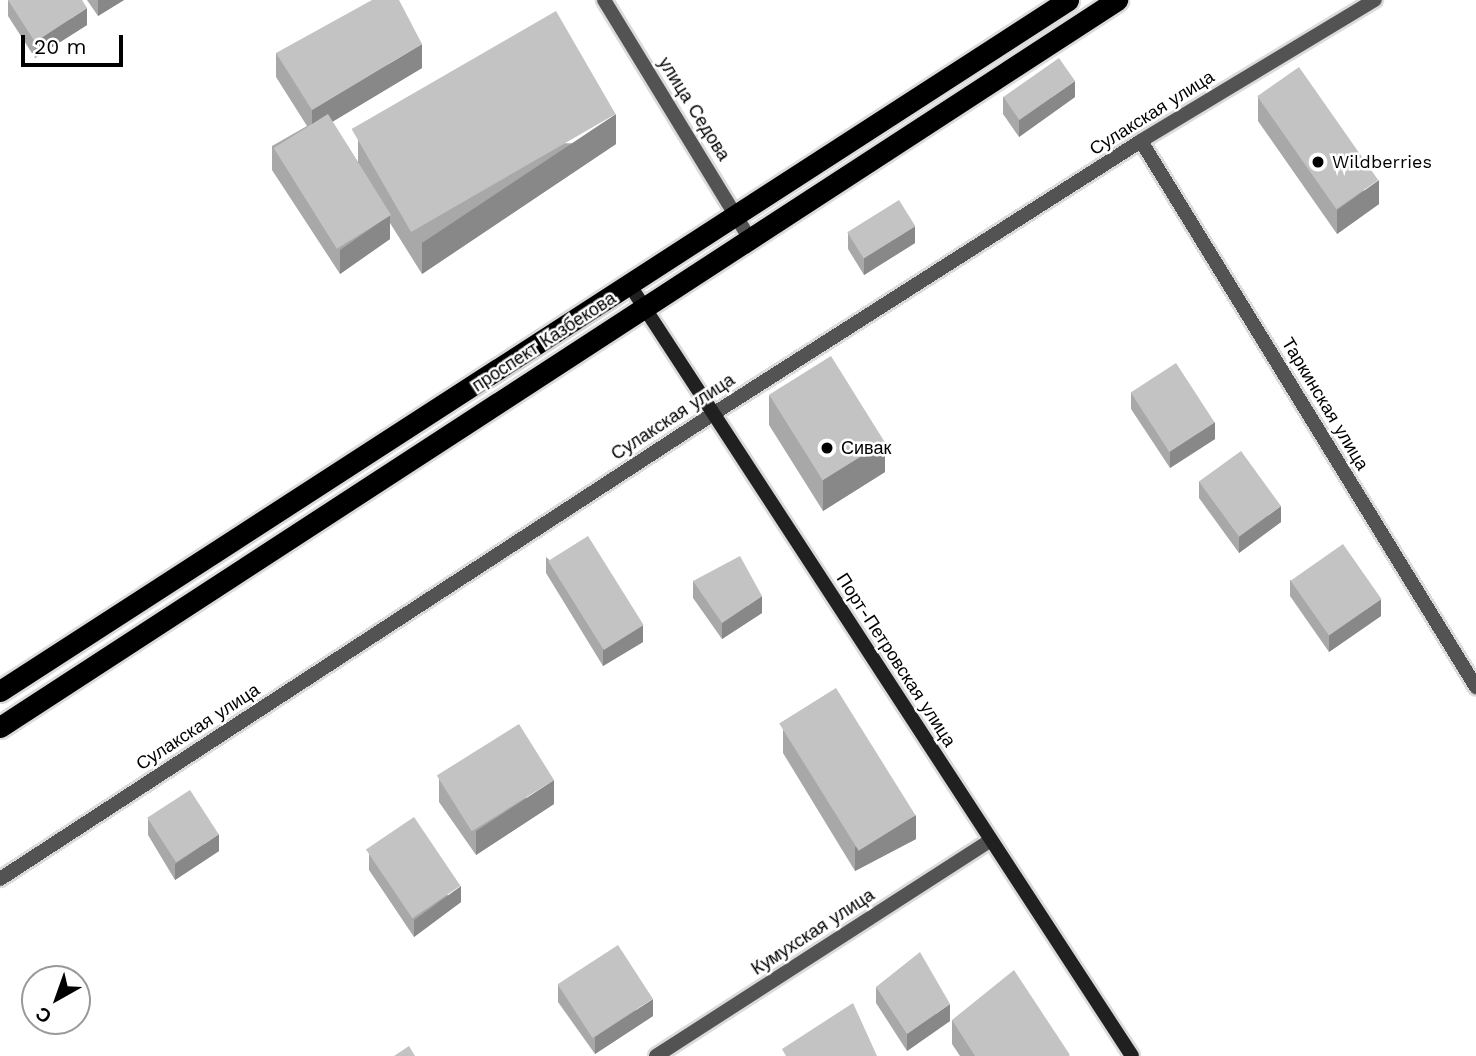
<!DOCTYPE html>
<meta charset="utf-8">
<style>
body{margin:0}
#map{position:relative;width:1476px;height:1056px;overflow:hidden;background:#fff;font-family:"Work Sans",sans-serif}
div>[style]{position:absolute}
.roads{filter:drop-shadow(2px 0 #dbdbdb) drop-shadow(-2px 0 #dbdbdb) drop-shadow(0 2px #dbdbdb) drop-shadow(0 -2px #dbdbdb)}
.street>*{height:14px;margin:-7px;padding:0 7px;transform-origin:7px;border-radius:7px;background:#535353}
.secondary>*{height:14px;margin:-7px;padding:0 7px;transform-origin:7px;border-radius:7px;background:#202020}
.highway>*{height:21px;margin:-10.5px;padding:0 10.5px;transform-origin:10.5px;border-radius:10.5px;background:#000}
.wall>*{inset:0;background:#a8a8a8}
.shaded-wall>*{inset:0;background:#888}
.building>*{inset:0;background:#c3c3c3;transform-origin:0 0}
.dots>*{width:19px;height:19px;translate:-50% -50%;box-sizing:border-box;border:4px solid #fff;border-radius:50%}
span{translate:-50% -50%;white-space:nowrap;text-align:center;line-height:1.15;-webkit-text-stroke:5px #fff;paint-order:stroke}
.street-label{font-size:18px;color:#000}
.poi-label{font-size:18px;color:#000}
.left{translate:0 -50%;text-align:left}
.north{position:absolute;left:21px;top:965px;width:70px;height:70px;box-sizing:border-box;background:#fff;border:2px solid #999;border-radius:50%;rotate:220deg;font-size:19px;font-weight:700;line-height:28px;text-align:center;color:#000}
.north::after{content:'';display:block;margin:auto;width:24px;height:32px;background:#000;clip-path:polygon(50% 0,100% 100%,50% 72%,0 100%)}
.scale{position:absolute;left:21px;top:35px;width:102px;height:32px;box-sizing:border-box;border:4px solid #000;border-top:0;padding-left:9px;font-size:21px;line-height:24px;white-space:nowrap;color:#000;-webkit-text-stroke:5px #fff;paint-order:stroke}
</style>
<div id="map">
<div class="roads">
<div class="street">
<div style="left:604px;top:0;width:280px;rotate:58.6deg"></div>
<div style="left:1141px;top:141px;width:641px;rotate:58.47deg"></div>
<div style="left:0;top:879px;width:851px;rotate:-33.11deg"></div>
<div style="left:713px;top:414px;width:508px;rotate:-32.53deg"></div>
<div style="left:1141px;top:141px;width:273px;rotate:-31.1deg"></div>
<div style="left:656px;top:1056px;width:397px;rotate:-32.8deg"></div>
</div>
<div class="secondary">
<div style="left:629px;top:284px;width:921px;rotate:56.91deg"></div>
</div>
<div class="highway">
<div style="left:0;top:691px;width:1272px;rotate:-32.9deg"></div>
<div style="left:0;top:727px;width:1333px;rotate:-33.06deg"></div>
</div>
</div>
<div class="wall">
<div style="clip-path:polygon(8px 0,87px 25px,35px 58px,8px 16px)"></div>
<div style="clip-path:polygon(87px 0,124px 0,98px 16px)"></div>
<div style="clip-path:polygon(276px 53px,422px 68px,332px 122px,358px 162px,358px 140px,616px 144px,422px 274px,390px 223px,390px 239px,340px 274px,272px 170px,272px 146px,307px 126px,276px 77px)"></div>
<div style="clip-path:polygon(1003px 97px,1075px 97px,1019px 137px,1003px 114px)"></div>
<div style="clip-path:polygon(1258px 97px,1379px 204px,1337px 234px,1258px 121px)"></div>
<div style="clip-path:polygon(848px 233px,915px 243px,864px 275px,848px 249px)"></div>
<div style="clip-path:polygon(1131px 392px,1215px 439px,1170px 468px,1131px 409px)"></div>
<div style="clip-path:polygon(769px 395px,885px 472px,823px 511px,769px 425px)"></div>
<div style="clip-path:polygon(1199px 481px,1281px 522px,1239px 553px,1199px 498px)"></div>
<div style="clip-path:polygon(546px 557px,643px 642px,603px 666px,546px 573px)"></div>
<div style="clip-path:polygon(1290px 580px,1381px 616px,1329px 652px,1290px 596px)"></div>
<div style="clip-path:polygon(693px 581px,762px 613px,722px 639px,693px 598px)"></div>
<div style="clip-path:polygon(783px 729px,916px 839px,855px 871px,783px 753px)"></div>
<div style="clip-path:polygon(439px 778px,554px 804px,476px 855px,439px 802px)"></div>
<div style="clip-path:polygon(148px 819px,219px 851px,175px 880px,148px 835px)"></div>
<div style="clip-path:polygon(369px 854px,461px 902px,414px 937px,369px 870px)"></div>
<div style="clip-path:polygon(558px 985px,653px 1016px,595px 1054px,558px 1002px)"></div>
<div style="clip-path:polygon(876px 987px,950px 1021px,907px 1051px,876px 1003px)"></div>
<div style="clip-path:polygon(952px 1020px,1070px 1056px,960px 1056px,952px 1044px)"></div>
</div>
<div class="shaded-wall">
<div style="clip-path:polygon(98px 0,124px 0,98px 16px)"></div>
<div style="clip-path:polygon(87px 8px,87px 25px,35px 58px,35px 42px)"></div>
<div style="clip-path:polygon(422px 44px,422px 68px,312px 134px,312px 110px)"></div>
<div style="clip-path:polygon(1075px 81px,1075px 97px,1019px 137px,1019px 120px)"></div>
<div style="clip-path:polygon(616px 114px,616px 144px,422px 274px,422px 243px)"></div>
<div style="clip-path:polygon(1379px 180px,1379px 204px,1337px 234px,1337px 210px)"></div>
<div style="clip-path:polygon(390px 215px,390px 239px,340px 274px,340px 250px)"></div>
<div style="clip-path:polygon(915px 226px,915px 243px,864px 275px,864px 258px)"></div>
<div style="clip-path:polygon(1215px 422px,1215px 439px,1170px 468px,1170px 451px)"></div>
<div style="clip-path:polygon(885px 441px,885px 472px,823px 511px,823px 480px)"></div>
<div style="clip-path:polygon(1281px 506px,1281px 522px,1239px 553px,1239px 537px)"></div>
<div style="clip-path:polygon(762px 596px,762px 613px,722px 639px,722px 623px)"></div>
<div style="clip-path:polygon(1381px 599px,1381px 616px,1329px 652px,1329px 635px)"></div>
<div style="clip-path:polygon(643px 625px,643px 642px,603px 666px,603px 649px)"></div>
<div style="clip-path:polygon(554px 780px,554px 804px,476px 855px,476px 831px)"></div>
<div style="clip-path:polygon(916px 815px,916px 839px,855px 871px,855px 847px)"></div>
<div style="clip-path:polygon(219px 834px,219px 851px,175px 880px,175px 864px)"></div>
<div style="clip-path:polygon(461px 886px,461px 902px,414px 937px,414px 920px)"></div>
<div style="clip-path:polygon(653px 999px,653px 1016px,595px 1054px,595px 1037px)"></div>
<div style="clip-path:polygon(950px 1004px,950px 1021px,907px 1051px,907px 1034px)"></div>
</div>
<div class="building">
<div style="clip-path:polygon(8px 0,82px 0,87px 8px,35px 42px)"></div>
<div style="clip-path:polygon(372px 0,399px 0,422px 44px,312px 110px,276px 53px)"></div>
<div style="left:556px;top:11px;width:119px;height:236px;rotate:60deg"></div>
<div style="left:1059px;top:58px;width:28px;height:68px;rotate:55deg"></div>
<div style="left:1299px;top:67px;width:138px;height:51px;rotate:55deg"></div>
<div style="left:328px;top:114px;width:119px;height:64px;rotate:58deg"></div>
<div style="left:899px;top:200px;width:31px;height:61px;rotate:58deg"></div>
<div style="left:831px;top:356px;width:101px;height:73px;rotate:58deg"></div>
<div style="left:1176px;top:363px;width:71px;height:54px;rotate:57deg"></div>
<div style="left:1241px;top:451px;width:68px;height:52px;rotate:54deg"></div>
<div style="left:588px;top:536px;width:105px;height:47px;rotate:58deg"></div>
<div style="left:1343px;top:544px;width:67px;height:64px;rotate:55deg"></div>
<div style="clip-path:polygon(740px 556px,762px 596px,722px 623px,693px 581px)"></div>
<div style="left:836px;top:688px;width:150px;height:67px;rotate:58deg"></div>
<div style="left:519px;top:724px;width:66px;height:97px;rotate:58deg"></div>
<div style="left:190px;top:790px;width:53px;height:51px;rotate:57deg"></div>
<div style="left:414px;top:817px;width:83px;height:58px;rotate:56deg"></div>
<div style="left:618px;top:945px;width:64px;height:72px;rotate:57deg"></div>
<div style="clip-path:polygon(920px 952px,950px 1004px,907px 1034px,876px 987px)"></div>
<div style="clip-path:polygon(1014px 970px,1070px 1055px,1068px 1056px,975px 1056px,952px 1020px)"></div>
<div style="clip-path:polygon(853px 1003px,877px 1056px,786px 1056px,782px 1049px)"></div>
<div style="clip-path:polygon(409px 1046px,415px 1056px,394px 1056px)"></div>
</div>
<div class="dots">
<div style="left:1318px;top:162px;background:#000"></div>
<div style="left:827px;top:448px;background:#000"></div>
</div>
<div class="street-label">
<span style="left:694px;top:109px;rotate:58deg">улица Седова</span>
<span style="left:1152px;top:113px;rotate:-32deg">Сулакская улица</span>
<span style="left:544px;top:342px;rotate:-33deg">проспект Казбекова</span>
<span style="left:1325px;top:404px;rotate:59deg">Таркинская улица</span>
<span style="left:673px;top:417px;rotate:-33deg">Сулакская улица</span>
<span style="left:896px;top:660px;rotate:57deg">Порт-Петровская улица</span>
<span style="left:198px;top:727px;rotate:-33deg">Сулакская улица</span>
<span style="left:813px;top:932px;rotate:-33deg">Кумухская улица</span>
</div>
<div class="poi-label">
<span class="left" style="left:1332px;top:162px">Wildberries</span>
<span class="left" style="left:841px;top:448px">Сивак</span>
</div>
<div class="north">С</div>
<div class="scale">20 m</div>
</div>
